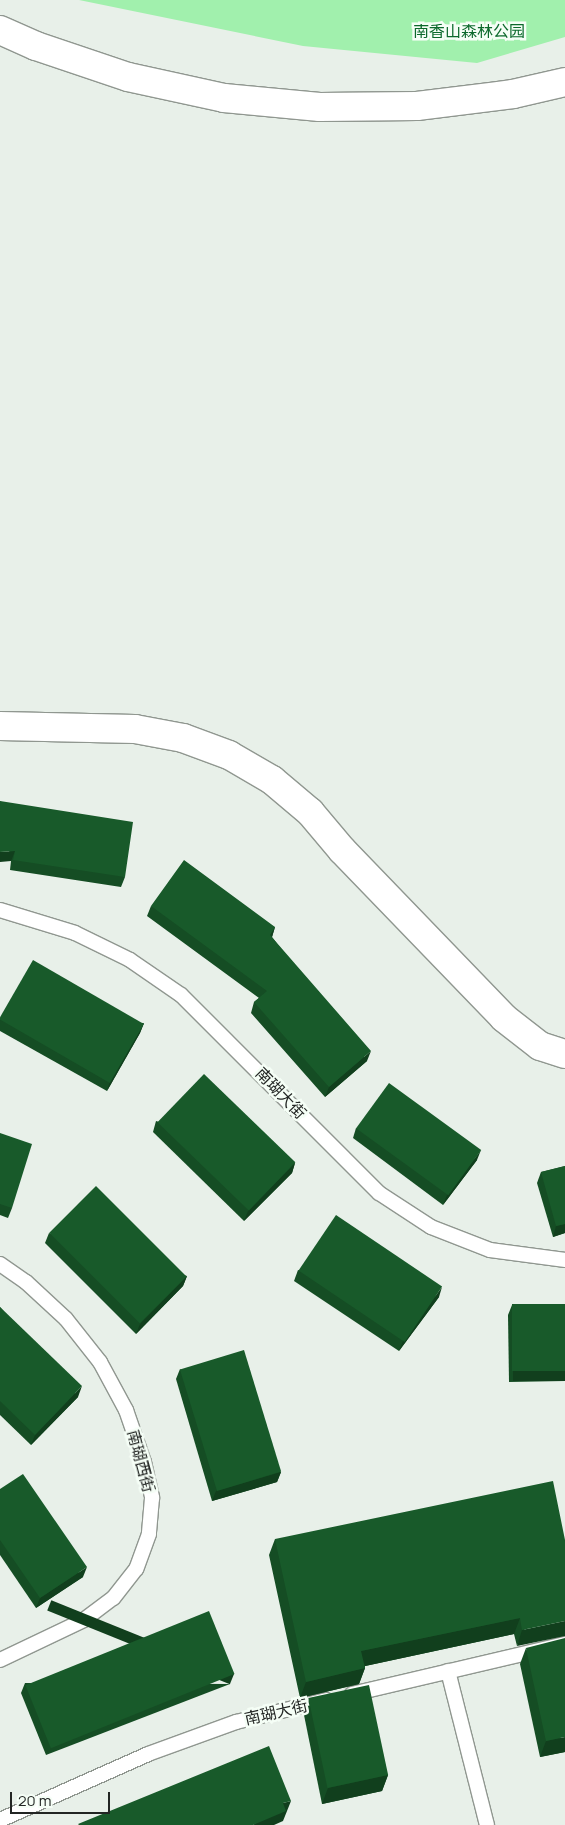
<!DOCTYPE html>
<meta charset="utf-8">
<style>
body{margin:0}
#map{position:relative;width:565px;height:1825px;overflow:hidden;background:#e8f0e9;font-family:Manrope,"Noto Sans SC",sans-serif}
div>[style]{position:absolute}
.green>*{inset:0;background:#a1f0ad}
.roads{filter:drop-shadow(1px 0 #909790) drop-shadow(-1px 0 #909790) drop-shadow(0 1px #909790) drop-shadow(0 -1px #909790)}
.lane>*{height:14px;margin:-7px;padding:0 7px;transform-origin:7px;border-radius:7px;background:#fff}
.street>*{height:28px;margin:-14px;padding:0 14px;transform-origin:14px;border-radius:14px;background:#fff}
.wall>*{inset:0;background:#154d24}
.shaded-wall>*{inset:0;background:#113f1d;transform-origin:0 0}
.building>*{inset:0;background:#185a2a;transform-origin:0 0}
span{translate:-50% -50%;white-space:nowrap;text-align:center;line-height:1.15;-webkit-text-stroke:5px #f5fef6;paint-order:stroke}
.park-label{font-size:16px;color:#0c692c}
.street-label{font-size:16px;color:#222523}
.scale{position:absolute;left:10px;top:1792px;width:100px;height:22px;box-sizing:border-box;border:2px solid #222523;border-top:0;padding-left:6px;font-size:15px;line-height:18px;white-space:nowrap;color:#222523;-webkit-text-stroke:4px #f5fef6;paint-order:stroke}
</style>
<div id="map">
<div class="green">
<div style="clip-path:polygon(79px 0,565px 0,565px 37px,477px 63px,303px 46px)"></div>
</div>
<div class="roads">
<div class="lane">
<div style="left:0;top:910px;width:78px;rotate:17deg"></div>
<div style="left:75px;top:933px;width:61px;rotate:26.1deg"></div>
<div style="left:130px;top:960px;width:62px;rotate:34.5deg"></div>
<div style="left:181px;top:995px;width:280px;rotate:45deg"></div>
<div style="left:379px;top:1193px;width:62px;rotate:33.2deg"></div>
<div style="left:431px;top:1227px;width:63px;rotate:21.3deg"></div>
<div style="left:490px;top:1250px;width:76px;rotate:7.6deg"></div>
<div style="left:0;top:1264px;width:32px;rotate:35deg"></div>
<div style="left:26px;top:1282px;width:54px;rotate:42.8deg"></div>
<div style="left:66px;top:1319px;width:55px;rotate:51.7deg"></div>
<div style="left:100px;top:1362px;width:55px;rotate:61.6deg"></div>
<div style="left:126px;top:1410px;width:55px;rotate:70.9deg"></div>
<div style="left:144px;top:1462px;width:37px;rotate:77deg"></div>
<div style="left:152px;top:1498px;width:36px;rotate:95deg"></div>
<div style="left:149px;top:1534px;width:37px;rotate:110deg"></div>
<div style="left:136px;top:1569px;width:37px;rotate:128deg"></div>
<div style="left:113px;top:1598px;width:36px;rotate:143deg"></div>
<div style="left:84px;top:1620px;width:93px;rotate:154.5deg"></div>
<div style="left:448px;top:1671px;width:159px;rotate:75.8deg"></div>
<div style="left:352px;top:1694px;width:219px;rotate:-13.2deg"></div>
<div style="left:0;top:1820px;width:162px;rotate:-24deg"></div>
<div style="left:148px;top:1754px;width:94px;rotate:-20deg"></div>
<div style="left:236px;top:1722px;width:93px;rotate:-13.7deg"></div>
</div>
<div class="street">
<div style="left:0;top:30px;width:39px;rotate:24deg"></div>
<div style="left:36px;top:46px;width:97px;rotate:18.6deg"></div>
<div style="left:128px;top:77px;width:98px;rotate:12.3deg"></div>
<div style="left:224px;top:98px;width:96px;rotate:5.4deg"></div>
<div style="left:320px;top:107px;width:97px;rotate:-0.6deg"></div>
<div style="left:417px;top:106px;width:97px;rotate:-7.1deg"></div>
<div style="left:513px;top:94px;width:53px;rotate:-13deg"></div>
<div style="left:0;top:726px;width:135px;rotate:1.3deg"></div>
<div style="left:135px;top:729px;width:49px;rotate:10.6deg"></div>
<div style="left:183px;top:738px;width:49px;rotate:20.3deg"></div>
<div style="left:229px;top:755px;width:50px;rotate:30.2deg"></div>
<div style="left:272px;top:780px;width:50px;rotate:40.1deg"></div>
<div style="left:310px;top:812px;width:50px;rotate:49.9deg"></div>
<div style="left:342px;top:850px;width:233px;rotate:46deg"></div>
<div style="left:504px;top:1018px;width:46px;rotate:37.9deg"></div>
<div style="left:540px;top:1046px;width:26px;rotate:18deg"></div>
</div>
</div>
<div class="wall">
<div style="clip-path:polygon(0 801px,125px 877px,121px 887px,10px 870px,11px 861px)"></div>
<div style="clip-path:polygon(151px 906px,275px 927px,272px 937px,367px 1061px,325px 1097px,251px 1013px,254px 1002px,259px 998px,147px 916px)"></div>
<div style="clip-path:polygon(0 1019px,144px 1023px,140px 1033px,107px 1091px,0 1031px)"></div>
<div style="clip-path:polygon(156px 1121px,295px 1163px,292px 1173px,244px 1221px,153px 1132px)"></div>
<div style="clip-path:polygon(356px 1128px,477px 1160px,443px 1205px,353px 1138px)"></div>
<div style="clip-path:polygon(0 1133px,12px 1208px,8px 1218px,0 1215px)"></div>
<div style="clip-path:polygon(565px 1166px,565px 1233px,553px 1237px,537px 1183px,541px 1172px)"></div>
<div style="clip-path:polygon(49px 1233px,187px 1276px,183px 1286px,136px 1334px,45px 1243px)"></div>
<div style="clip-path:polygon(298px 1270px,439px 1297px,399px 1351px,294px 1281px)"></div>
<div style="clip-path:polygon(565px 1304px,565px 1381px,509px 1382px,508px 1315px,512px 1305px)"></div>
<div style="clip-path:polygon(0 1307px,78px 1397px,31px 1445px,0 1415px)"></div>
<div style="clip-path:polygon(180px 1369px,281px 1472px,277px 1482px,212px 1501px,176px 1379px)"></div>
<div style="clip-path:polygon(0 1489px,83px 1577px,36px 1608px,0 1555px)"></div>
<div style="clip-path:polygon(275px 1539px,565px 1540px,517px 1646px,514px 1634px,365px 1666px,365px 1668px,359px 1684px,300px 1698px,269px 1555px)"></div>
<div style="clip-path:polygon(526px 1648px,565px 1752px,540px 1757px,520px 1664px)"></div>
<div style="clip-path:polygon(25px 1683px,230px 1684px,46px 1755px,21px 1693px)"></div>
<div style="clip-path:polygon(309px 1699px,388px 1775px,382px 1791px,322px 1804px,304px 1715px)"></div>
</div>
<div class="shaded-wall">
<div style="clip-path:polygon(15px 851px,11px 861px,0 862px,0 852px)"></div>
<div style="clip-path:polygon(275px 927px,272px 937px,270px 935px)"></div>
<div style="clip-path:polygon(144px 1023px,140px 1033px,107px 1091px,110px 1081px)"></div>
<div style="clip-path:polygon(371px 1051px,367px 1061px,325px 1097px,329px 1087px)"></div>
<div style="clip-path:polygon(481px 1150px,477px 1160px,443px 1205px,447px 1195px)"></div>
<div style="clip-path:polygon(295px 1163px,292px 1173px,244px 1221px,248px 1211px)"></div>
<div style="clip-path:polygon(565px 1224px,565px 1233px,553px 1237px,556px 1226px)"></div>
<div style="clip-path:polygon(187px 1276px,183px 1286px,136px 1334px,140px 1324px)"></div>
<div style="clip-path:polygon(442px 1287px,439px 1297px,399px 1351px,403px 1341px)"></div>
<div style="left:565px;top:1371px;width:10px;height:52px;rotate:90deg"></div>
<div style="clip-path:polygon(82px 1386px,78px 1397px,31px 1445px,35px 1435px)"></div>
<div style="clip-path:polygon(281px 1472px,277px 1482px,212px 1501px,216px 1491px)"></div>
<div style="clip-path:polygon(87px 1567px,83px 1577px,36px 1608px,40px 1598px)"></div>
<div style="clip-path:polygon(520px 1618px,514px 1634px,356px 1668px,361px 1651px)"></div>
<div style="clip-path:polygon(565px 1621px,565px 1636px,517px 1646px,522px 1630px)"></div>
<div style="clip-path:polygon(365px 1668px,359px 1684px,300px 1698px,306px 1682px)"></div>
<div style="left:234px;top:1674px;width:11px;height:197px;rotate:112deg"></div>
<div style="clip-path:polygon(565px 1737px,565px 1752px,540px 1757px,546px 1741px)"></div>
<div style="clip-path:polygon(388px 1775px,382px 1791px,322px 1804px,328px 1788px)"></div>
<div style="clip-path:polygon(291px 1801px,283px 1821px,274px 1825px,253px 1825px,283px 1803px)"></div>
</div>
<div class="building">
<div style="clip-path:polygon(0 801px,133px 822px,125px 877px,13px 860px,15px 851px,0 852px)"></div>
<div style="clip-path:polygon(184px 860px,275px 927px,270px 935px,371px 1051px,329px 1087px,254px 1002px,267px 991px,151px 906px)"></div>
<div style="left:33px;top:960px;width:128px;height:68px;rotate:30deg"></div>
<div style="left:204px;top:1074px;width:127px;height:67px;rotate:44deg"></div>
<div style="left:389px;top:1083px;width:114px;height:56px;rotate:36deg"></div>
<div style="clip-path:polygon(0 1133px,32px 1144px,12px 1208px,0 1204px)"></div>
<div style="clip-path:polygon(565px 1166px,565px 1224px,556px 1226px,541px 1172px)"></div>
<div style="left:96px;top:1186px;width:128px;height:66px;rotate:45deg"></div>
<div style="left:336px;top:1215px;width:128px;height:67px;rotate:34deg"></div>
<div style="left:565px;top:1304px;width:67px;height:53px;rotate:90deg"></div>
<div style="clip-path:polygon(0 1307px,82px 1386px,35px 1435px,0 1401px)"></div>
<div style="left:244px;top:1350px;width:127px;height:67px;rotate:73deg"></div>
<div style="clip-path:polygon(23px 1474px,87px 1567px,40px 1598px,0 1540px,0 1489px)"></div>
<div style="clip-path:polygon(553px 1481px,565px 1540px,565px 1621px,522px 1630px,520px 1618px,361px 1651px,365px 1668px,306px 1682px,275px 1539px)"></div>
<div style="left:209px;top:1611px;width:68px;height:198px;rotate:68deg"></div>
<div style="clip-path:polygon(565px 1638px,565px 1737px,546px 1741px,526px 1648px)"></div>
<div style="left:369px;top:1685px;width:92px;height:62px;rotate:78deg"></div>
<div style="clip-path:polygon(269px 1746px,291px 1801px,283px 1803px,286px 1811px,253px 1825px,79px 1825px,78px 1824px)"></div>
</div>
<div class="park-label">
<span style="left:469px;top:31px">南香山森林公园</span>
</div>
<div class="street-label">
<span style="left:281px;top:1093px;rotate:46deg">南瑚大街</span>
<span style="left:141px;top:1461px;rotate:75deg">南瑚西街</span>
<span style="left:276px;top:1712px;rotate:-13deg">南瑚大街</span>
</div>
<div class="scale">20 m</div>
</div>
